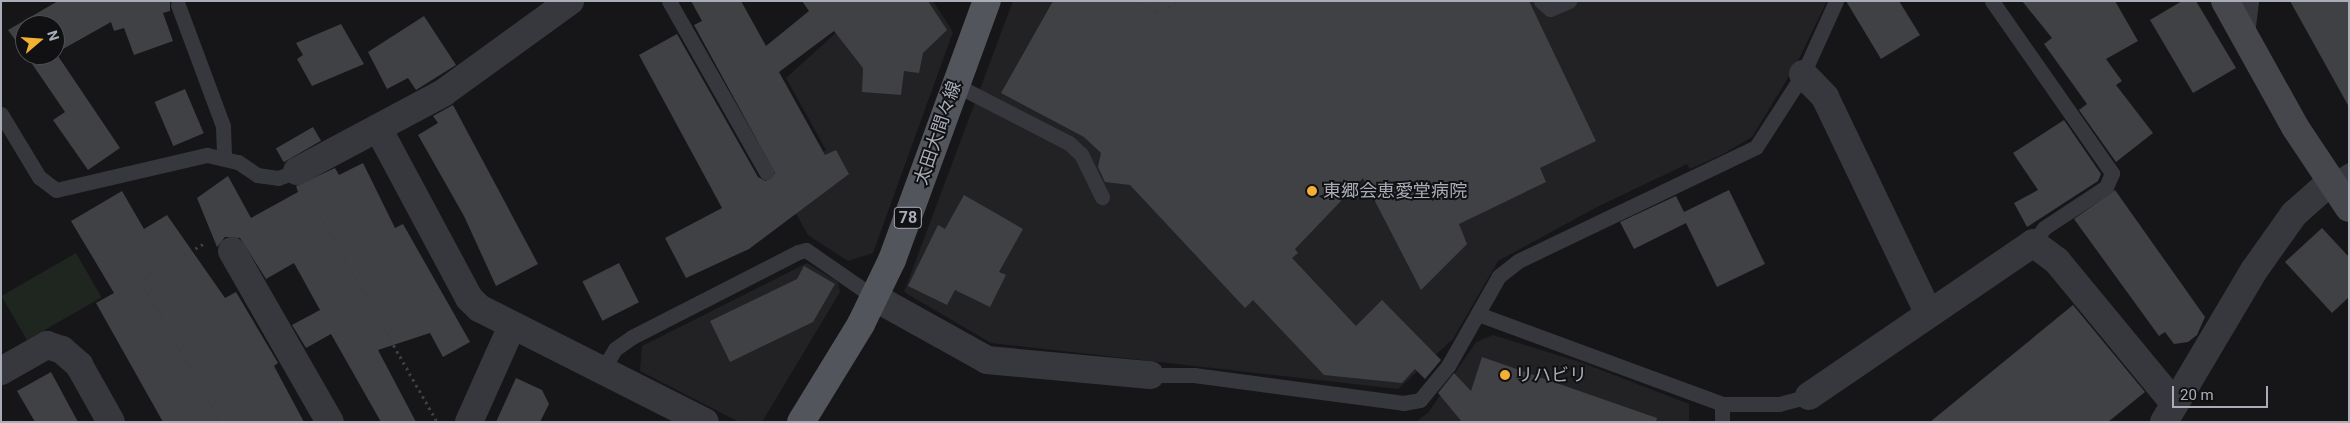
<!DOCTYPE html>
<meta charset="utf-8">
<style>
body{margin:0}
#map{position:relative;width:2350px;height:423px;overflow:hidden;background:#161618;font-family:Roboto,"Noto Sans JP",sans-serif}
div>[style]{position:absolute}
.built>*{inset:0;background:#222225}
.green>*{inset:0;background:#1e261f;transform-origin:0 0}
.building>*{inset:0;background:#404145;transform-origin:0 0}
.path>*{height:3px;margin-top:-1.5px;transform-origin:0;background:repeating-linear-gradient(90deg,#3d3f44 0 2.5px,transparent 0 6.5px)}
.lane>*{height:15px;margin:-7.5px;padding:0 7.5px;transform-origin:7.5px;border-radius:7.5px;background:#37383d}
.street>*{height:28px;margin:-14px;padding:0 14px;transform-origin:14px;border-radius:14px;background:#37383d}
.secondary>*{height:28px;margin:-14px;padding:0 14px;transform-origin:14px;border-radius:14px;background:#45474d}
.primary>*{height:28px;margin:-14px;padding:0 14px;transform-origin:14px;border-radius:14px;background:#53555c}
.dots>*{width:14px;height:14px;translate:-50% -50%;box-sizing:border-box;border:2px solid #111113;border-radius:50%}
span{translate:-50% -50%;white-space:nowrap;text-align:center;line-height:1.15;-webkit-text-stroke:4px #111113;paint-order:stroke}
.shield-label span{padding:1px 4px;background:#111113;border:1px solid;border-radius:4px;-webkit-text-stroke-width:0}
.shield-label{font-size:16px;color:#a8adb8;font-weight:700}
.street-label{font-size:18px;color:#a8adb8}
.poi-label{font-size:18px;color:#a8adb8}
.left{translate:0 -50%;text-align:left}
.frame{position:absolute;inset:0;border:2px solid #a8adb8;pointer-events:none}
.north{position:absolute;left:15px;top:15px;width:50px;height:50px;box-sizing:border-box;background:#111113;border:1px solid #4d4f55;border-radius:50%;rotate:72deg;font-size:14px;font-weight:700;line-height:20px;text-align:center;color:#a8adb8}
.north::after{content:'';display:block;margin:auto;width:18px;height:22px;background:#f2b134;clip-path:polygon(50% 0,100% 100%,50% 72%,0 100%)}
.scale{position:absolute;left:2172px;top:386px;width:96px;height:22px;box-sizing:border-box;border:2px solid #a8adb8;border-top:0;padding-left:6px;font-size:15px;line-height:18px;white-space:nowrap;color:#a8adb8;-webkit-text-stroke:4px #111113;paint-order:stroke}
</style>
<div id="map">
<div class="built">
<div style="clip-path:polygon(871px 1px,933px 1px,953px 32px,873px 253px,848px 261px,808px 235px,776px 178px,826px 150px,786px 78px)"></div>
<div style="clip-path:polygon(1013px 1px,1827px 1px,1797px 63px,1752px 137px,1723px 154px,1690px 169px,1687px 164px,1597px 207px,1498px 261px,1453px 339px,1398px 389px,991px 343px,904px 292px)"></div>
<div style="clip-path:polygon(807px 263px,838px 282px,840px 292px,762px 422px,739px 422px,640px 371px,642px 346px)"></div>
<div style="clip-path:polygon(1493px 335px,1583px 363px,1689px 404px,1689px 422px,1415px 422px,1428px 413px,1476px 342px)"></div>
</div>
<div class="green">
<div style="left:76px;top:253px;width:51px;height:86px;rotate:60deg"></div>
</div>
<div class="building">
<div style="clip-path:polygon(58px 1px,170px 1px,170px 11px,163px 13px,173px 41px,134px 55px,124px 28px,114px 31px,111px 22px,56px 53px,120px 148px,88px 170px,53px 120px,65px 112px,26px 55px,55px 55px,55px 25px,25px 25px,25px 54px,8px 30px)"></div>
<div style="clip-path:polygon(691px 1px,741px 1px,766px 46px,809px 11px,802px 1px,928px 1px,947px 30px,923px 53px,919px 73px,904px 71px,901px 95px,862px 92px,863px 68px,834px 31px,779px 72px,825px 155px,836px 150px,849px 174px,749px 249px,686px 278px,665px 238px,722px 208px,639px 55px,677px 34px,758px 177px,766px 181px,775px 173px,694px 25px,702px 21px)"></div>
<div style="clip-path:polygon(1053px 1px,1529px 1px,1596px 141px,1540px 168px,1546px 182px,1459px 224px,1467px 244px,1421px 290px,1363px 178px,1295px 249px,1298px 253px,1292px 258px,1356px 326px,1382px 300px,1441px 360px,1425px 379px,1415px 369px,1402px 383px,1324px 375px,1253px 300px,1245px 308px,1130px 185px,1105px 182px,1098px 167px,1101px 153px,1084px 137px,1001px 93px)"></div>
<div style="clip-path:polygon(1846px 1px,1899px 1px,1920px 35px,1881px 59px)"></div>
<div style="clip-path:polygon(2022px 1px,2115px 1px,2138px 41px,2106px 59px,2122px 81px,2116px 85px,2153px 133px,2116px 162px,2079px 110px,2087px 104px,2044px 44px,2052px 38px)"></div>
<div style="clip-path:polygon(2182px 1px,2196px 1px,2236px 68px,2193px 93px,2150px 20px)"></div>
<div style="clip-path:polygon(2290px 1px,2349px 1px,2349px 107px)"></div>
<div style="clip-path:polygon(424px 16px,456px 65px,416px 90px,408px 78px,387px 89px,368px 52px)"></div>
<div style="clip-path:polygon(341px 24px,364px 64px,312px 86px,297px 59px,303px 55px,296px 43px)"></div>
<div style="left:185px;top:89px;width:48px;height:33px;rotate:67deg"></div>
<div style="clip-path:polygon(453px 105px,538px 264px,496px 286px,464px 216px,418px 135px,438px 123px,433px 116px)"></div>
<div style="clip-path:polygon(2064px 120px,2101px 174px,2098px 181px,2027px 227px,2014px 203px,2038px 190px,2013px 153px)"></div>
<div style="left:313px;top:127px;width:16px;height:43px;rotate:60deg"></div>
<div style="clip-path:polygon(363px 163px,395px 228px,403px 224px,470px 342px,443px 357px,430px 333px,378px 350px,416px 422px,381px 422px,331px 334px,306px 348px,292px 325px,320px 310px,294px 263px,266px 279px,240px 238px,225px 237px,217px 247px,197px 198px,228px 176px,251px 218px,298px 192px,296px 186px,335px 168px,339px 175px)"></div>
<div style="clip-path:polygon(1729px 190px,1765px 264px,1717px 287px,1686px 223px,1634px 249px,1620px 222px,1676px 196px,1684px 212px)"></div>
<div style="clip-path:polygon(2115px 190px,2205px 317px,2197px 335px,2188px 342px,2174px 344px,2165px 332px,2159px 336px,2074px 219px)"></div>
<div style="clip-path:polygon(122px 191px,144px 229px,167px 215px,225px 298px,236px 292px,278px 363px,274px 366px,304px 422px,163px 422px,96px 303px,114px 293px,71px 221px)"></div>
<div style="clip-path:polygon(964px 195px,1023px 229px,999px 272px,1006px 275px,990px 307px,955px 290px,947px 305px,908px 286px,938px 225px,945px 229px)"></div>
<div style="clip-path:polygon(2322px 228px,2349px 257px,2349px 297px,2332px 313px,2285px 262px)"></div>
<div style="left:619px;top:263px;width:44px;height:41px;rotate:63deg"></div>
<div style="clip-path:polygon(804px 266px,835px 284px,813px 322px,730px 362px,710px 321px,797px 279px)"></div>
<div style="clip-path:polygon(2073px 305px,2145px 392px,2108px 422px,1930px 422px)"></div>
<div style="clip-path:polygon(1482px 357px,1657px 418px,1656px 422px,1462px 422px,1438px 393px,1454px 373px,1471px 391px)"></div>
<div style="clip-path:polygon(51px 372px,78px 422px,35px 422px,17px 391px)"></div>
<div style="clip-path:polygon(516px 378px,542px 390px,549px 404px,540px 422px,496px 422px)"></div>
</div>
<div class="path">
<div style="left:1137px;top:1px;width:22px;rotate:30deg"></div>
<div style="left:1156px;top:12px;width:25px;rotate:-26deg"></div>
<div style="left:310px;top:198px;width:257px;rotate:60.4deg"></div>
<div style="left:203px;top:244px;width:72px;rotate:149.2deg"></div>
<div style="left:141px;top:281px;width:162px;rotate:60.7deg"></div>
</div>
<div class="lane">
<div style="left:669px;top:1px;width:197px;rotate:60.4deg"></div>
<div style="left:1541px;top:1px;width:12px;rotate:42deg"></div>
<div style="left:1550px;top:9px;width:21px;rotate:-23deg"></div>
<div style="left:1992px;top:1px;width:210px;rotate:55.1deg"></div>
<div style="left:2112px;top:173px;width:15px;rotate:113deg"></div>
<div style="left:2106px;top:187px;width:74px;rotate:146.5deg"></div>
<div style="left:2044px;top:228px;width:19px;rotate:126deg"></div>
<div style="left:178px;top:5px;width:129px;rotate:69.6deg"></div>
<div style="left:223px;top:126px;width:32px;rotate:88deg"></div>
<div style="left:954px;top:84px;width:129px;rotate:27.2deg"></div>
<div style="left:1069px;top:143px;width:16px;rotate:43deg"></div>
<div style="left:1081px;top:154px;width:48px;rotate:64deg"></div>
<div style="left:1px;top:114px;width:74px;rotate:58.9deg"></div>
<div style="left:39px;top:177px;width:21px;rotate:37deg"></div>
<div style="left:56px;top:190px;width:155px;rotate:-13.1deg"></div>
<div style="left:207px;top:155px;width:32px;rotate:13deg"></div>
<div style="left:238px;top:162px;width:23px;rotate:34deg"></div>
<div style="left:257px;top:175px;width:21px;rotate:8deg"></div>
<div style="left:278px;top:178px;width:20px;rotate:-20deg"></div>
<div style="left:2330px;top:182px;width:22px;rotate:-32deg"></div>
<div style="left:1478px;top:314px;width:260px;rotate:20.2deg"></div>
<div style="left:1722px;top:404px;width:57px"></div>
<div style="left:1779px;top:404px;width:31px;rotate:-15deg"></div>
<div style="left:603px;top:369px;width:23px;rotate:-59deg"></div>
<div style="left:615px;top:349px;width:21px;rotate:-35deg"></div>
<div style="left:632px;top:337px;width:186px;rotate:-27.1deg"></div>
<div style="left:798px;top:252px;width:8px;rotate:-14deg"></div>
<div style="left:806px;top:250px;width:83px;rotate:34.7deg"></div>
<div style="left:1150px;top:375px;width:44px"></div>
<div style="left:1194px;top:375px;width:211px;rotate:7.6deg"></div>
<div style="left:1403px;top:403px;width:17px;rotate:-10deg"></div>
<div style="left:1420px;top:400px;width:44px;rotate:-50.5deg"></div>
<div style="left:1448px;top:366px;width:103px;rotate:-60.5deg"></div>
<div style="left:1499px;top:276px;width:24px;rotate:-38deg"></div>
<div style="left:1518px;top:261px;width:264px;rotate:-25.6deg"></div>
<div style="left:1756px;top:147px;width:87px;rotate:-57.2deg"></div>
<div style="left:1803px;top:74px;width:80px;rotate:-65.7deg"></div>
<div style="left:1722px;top:422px;width:18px;rotate:-90deg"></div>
</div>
<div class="street">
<div style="left:2242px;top:26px;width:25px;rotate:-83deg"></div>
<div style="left:1803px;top:74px;width:32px;rotate:46deg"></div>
<div style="left:1825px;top:97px;width:238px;rotate:64.4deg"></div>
<div style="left:379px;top:130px;width:191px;rotate:61.8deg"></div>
<div style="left:469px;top:298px;width:14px;rotate:45deg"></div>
<div style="left:479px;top:308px;width:253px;rotate:26.8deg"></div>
<div style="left:297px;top:171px;width:166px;rotate:-28.1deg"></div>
<div style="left:443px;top:93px;width:157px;rotate:-35.9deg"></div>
<div style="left:232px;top:251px;width:197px;rotate:60.2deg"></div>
<div style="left:874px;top:297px;width:129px;rotate:29.1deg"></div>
<div style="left:987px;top:360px;width:164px;rotate:5.3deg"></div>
<div style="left:1px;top:371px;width:53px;rotate:-29.5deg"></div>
<div style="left:47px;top:345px;width:16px;rotate:18deg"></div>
<div style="left:62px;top:350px;width:23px;rotate:41deg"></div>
<div style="left:79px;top:365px;width:65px;rotate:60.7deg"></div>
<div style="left:1809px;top:396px;width:271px;rotate:-34.3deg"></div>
<div style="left:2033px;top:243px;width:30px;rotate:37deg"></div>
<div style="left:2057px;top:261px;width:185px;rotate:50.5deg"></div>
<div style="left:469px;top:422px;width:105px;rotate:-65.9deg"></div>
<div style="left:2164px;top:422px;width:178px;rotate:-59.3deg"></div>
<div style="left:2255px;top:269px;width:67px;rotate:-54.7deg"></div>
<div style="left:2294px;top:214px;width:48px;rotate:-41.6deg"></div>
</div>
<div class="secondary">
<div style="left:2225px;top:1px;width:144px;rotate:60.9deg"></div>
<div style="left:2295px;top:127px;width:97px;rotate:56.3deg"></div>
</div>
<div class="primary">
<div style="left:801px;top:422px;width:115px;rotate:-58.5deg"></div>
<div style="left:861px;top:324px;width:71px;rotate:-64.2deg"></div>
<div style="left:892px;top:260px;width:276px;rotate:-69.9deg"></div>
</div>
<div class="dots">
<div style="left:1312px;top:191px;background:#f2b134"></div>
<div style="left:1505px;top:375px;background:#f2b134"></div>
</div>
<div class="shield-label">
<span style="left:908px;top:218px">78</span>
</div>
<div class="street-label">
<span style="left:938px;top:133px;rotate:-71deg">太田大間々線</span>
</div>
<div class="poi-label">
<span class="left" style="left:1323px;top:191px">東郷会恵愛堂病院</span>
<span class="left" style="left:1515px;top:375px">リハビリ</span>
</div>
<div class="frame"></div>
<div class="north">N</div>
<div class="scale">20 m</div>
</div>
